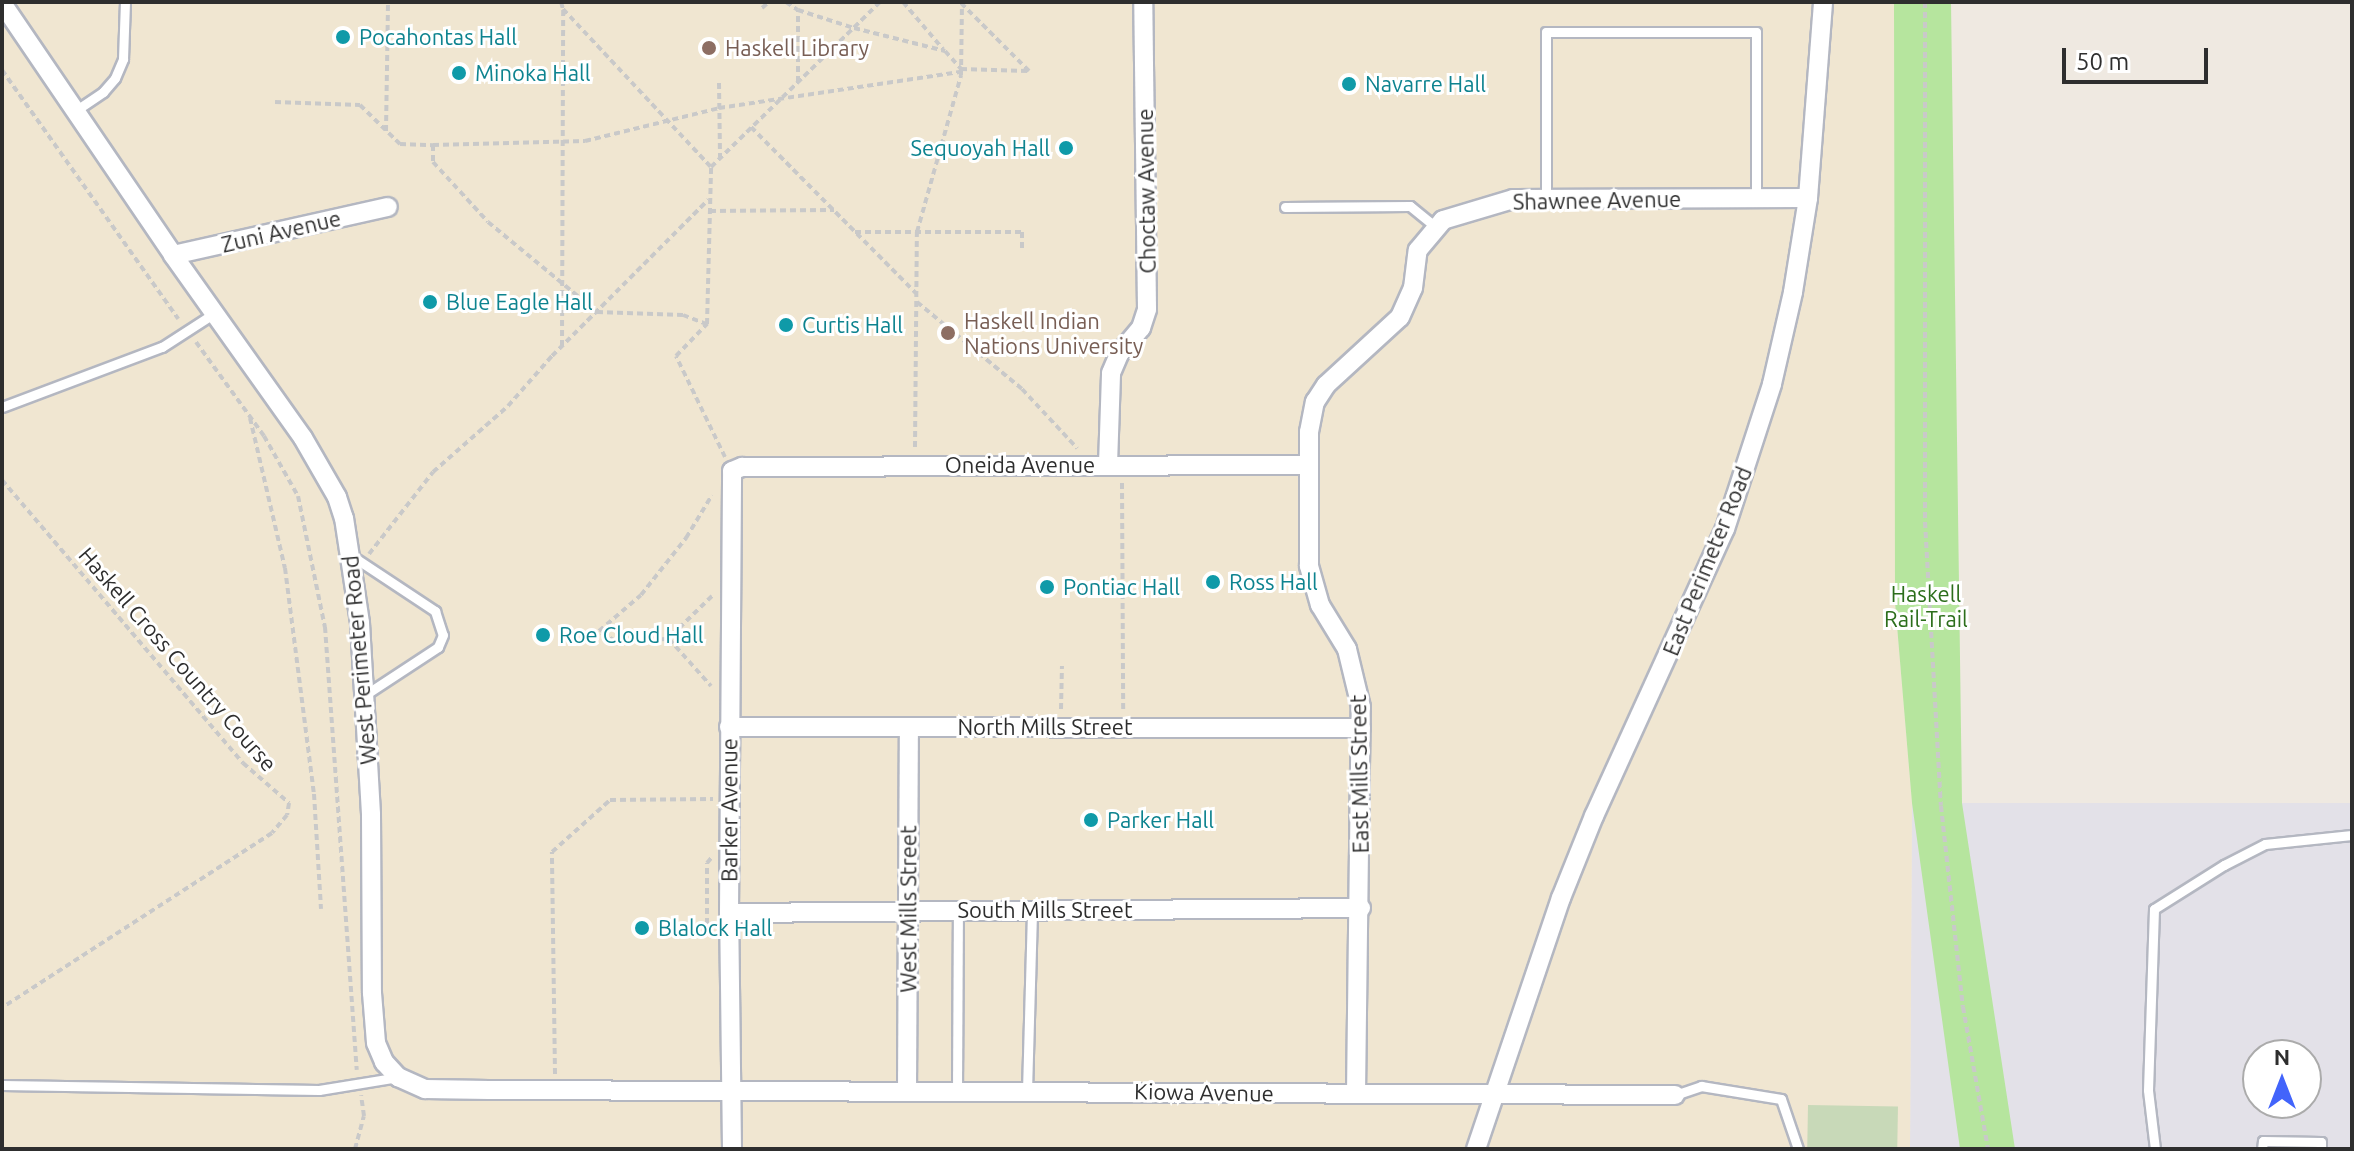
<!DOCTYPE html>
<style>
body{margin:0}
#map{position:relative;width:2354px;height:1151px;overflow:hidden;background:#efe9e1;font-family:Ubuntu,sans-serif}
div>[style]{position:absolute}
.industrial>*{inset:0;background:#e3e1e8}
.education>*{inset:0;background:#f0e6d1}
.green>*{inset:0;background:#b6e59e}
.cemetery>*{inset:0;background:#c8d9b8;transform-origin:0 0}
.path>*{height:4px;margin-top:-2px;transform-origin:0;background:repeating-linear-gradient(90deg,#c9c9c9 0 6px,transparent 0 10px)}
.roads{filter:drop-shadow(2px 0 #b4b7c1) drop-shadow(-2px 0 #b4b7c1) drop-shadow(0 2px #b4b7c1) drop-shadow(0 -2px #b4b7c1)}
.lane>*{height:9px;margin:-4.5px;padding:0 4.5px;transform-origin:4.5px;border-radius:4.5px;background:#fff}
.street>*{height:18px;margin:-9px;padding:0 9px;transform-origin:9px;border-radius:9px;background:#fff}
.dots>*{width:22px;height:22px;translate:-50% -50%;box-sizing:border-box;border:4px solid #fff;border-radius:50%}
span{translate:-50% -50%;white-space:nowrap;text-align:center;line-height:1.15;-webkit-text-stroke:6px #fff;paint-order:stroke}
.culture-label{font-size:22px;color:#0d838f}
.left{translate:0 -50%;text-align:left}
.right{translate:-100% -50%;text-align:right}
.education-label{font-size:22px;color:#785e54}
.street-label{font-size:22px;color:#2e2e2e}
.park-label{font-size:22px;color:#2c6e1b}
.frame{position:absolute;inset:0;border:4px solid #2e2e2e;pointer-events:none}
.north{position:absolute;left:2242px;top:1039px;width:80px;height:80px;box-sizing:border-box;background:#fff;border:2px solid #ababab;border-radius:50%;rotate:0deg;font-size:22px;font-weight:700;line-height:32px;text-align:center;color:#2e2e2e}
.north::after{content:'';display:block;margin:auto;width:28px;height:36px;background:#4264fb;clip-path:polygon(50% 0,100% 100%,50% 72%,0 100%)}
.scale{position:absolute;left:2062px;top:48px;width:146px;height:36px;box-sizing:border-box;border:4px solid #2e2e2e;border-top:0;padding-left:10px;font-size:24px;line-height:28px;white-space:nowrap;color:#2e2e2e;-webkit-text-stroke:6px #fff;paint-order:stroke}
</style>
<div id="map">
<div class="industrial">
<div style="clip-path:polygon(evenodd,1912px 803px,1941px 806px,1962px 803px,2352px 803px,2352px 1149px,1910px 1149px,1912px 803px,2258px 1055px,2306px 1055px,2306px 1103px,2258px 1103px,2258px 1055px)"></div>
</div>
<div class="education">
<div style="clip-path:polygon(2px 2px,1894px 2px,1895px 602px,1912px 803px,1910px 1149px,2px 1149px)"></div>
</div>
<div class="green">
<div style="clip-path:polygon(1894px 2px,1951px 2px,1962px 803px,2015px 1149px,1960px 1149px,1912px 803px,1895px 602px)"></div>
</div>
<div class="cemetery">
<div style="left:1808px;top:1105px;width:90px;height:44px;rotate:1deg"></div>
</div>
<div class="path">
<div style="left:561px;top:2px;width:7px;rotate:74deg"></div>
<div style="left:563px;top:9px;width:216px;rotate:46.9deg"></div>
<div style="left:786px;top:2px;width:14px;rotate:34deg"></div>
<div style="left:798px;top:10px;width:59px;rotate:17.8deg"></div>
<div style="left:854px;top:28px;width:94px;rotate:14.2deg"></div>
<div style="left:945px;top:51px;width:24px;rotate:48deg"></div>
<div style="left:961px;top:69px;width:68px;rotate:1.7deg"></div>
<div style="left:1029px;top:71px;width:95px;rotate:-135deg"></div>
<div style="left:903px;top:2px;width:62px;rotate:49.6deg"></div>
<div style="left:1925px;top:2px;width:520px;rotate:90deg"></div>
<div style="left:1925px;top:522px;width:284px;rotate:86.8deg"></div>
<div style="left:1941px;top:806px;width:202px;rotate:83.8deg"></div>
<div style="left:1963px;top:1007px;width:144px;rotate:80deg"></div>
<div style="left:762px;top:8px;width:9px;rotate:-41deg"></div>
<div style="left:2px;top:70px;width:305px;rotate:54.7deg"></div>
<div style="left:798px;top:82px;width:72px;rotate:-90deg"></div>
<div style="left:719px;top:83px;width:74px;rotate:89.2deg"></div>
<div style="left:275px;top:102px;width:85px;rotate:2deg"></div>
<div style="left:360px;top:105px;width:56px;rotate:44.3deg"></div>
<div style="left:400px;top:144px;width:33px;rotate:2deg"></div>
<div style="left:433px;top:145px;width:17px;rotate:90deg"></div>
<div style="left:433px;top:162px;width:81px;rotate:47.5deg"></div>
<div style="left:488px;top:222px;width:141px;rotate:39.5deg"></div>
<div style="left:597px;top:312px;width:86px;rotate:2deg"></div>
<div style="left:683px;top:315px;width:26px;rotate:21deg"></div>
<div style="left:751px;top:127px;width:234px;rotate:45.2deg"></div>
<div style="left:386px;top:131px;width:129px;rotate:-89.1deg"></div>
<div style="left:433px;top:145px;width:152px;rotate:-1.5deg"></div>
<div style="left:585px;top:141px;width:138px;rotate:-13.8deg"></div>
<div style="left:719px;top:108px;width:245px;rotate:-8.5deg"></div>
<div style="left:710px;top:211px;width:124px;rotate:-0.5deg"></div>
<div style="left:855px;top:232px;width:167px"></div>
<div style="left:1022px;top:232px;width:17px;rotate:90deg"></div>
<div style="left:917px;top:302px;width:136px;rotate:39.6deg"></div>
<div style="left:1022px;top:389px;width:81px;rotate:47deg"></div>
<div style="left:196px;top:342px;width:116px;rotate:54.1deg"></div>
<div style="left:264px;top:436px;width:69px;rotate:60.5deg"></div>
<div style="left:298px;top:496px;width:134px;rotate:78.4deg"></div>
<div style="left:325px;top:627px;width:444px;rotate:85.9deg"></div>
<div style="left:562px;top:346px;width:337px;rotate:-89.8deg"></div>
<div style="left:250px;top:418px;width:154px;rotate:76.9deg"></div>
<div style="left:285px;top:568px;width:228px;rotate:82.7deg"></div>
<div style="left:314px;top:794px;width:115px;rotate:86.5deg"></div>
<div style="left:915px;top:447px;width:215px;rotate:-89.5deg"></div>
<div style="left:917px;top:232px;width:163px;rotate:-74.3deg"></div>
<div style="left:961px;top:75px;width:73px;rotate:-89.2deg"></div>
<div style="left:725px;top:457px;width:112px;rotate:-115.9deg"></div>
<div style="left:676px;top:356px;width:45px;rotate:-45.9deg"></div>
<div style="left:707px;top:324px;width:157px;rotate:-88.5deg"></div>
<div style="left:711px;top:167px;width:236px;rotate:-44.3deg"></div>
<div style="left:2px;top:480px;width:372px;rotate:49.6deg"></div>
<div style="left:243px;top:763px;width:61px;rotate:41deg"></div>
<div style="left:289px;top:803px;width:12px;rotate:99deg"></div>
<div style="left:287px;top:815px;width:23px;rotate:130deg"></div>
<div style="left:272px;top:833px;width:322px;rotate:147.1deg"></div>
<div style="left:1122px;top:483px;width:227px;rotate:89.7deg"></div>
<div style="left:369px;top:554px;width:104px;rotate:-52deg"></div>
<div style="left:433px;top:472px;width:100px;rotate:-41.3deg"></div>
<div style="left:508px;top:406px;width:67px;rotate:-48.7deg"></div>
<div style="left:552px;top:356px;width:221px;rotate:-45deg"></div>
<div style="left:712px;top:596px;width:62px;rotate:135.7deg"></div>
<div style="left:668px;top:639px;width:53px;rotate:177.8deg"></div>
<div style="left:615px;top:641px;width:19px;rotate:-148deg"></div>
<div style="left:599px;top:631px;width:55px;rotate:-40.6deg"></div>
<div style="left:641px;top:595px;width:73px;rotate:-51.7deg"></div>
<div style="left:686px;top:538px;width:50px;rotate:-58.8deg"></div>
<div style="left:669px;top:639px;width:63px;rotate:48.2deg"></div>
<div style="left:1061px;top:709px;width:43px;rotate:-88.7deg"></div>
<div style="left:711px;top:929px;width:6px;rotate:-129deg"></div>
<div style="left:707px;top:924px;width:61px;rotate:-90deg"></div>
<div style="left:707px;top:863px;width:8px;rotate:-50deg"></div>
<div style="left:555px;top:1074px;width:222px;rotate:-90.8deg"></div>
<div style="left:552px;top:852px;width:78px;rotate:-41.9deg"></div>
<div style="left:610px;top:800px;width:103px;rotate:-0.6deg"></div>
<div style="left:355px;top:1149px;width:34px;rotate:-75deg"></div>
<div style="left:364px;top:1116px;width:21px;rotate:-98deg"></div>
</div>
<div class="roads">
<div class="lane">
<div style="left:75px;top:111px;width:34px;rotate:-34deg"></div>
<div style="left:103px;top:92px;width:18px;rotate:-49deg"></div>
<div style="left:115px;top:78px;width:21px;rotate:-67deg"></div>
<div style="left:123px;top:59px;width:57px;rotate:-88deg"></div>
<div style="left:1546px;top:199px;width:167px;rotate:-90deg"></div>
<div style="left:1546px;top:32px;width:210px"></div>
<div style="left:1756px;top:32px;width:166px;rotate:90deg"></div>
<div style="left:1285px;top:207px;width:125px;rotate:-0.5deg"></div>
<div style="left:1410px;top:206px;width:32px;rotate:39deg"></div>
<div style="left:2px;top:407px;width:171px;rotate:-20.6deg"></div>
<div style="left:162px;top:347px;width:64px;rotate:-32.9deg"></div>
<div style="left:352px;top:556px;width:100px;rotate:33.5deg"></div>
<div style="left:435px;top:611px;width:25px;rotate:72deg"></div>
<div style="left:443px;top:635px;width:13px;rotate:113deg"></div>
<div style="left:438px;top:647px;width:87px;rotate:146.7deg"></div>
<div style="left:2px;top:1085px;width:317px;rotate:0.9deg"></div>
<div style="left:319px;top:1090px;width:80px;rotate:-9.3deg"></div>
<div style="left:957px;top:1091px;width:180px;rotate:-89.7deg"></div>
<div style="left:1027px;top:1091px;width:180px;rotate:-88.4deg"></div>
<div style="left:1675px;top:1095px;width:28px;rotate:-19deg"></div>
<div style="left:1701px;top:1086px;width:81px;rotate:9.2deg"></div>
<div style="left:1781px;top:1099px;width:53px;rotate:71.2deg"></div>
<div style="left:2155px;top:1149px;width:59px;rotate:-96.8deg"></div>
<div style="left:2148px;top:1090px;width:181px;rotate:-88.1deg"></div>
<div style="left:2154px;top:909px;width:83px;rotate:-32.2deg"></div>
<div style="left:2224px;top:865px;width:46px;rotate:-27.1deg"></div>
<div style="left:2265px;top:844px;width:87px;rotate:-5.9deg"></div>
<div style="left:2262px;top:1149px;width:8px;rotate:-83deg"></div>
<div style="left:2263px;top:1141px;width:58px;rotate:1deg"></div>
<div style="left:2321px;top:1142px;width:7px;rotate:90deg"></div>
</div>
<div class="street">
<div style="left:2px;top:3px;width:305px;rotate:55.8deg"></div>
<div style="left:173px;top:255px;width:224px;rotate:54.6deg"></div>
<div style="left:303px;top:438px;width:68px;rotate:60deg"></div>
<div style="left:337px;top:497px;width:22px;rotate:72deg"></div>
<div style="left:344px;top:518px;width:106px;rotate:81.3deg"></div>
<div style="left:360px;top:623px;width:191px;rotate:86.7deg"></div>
<div style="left:371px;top:814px;width:179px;rotate:89.7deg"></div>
<div style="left:372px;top:993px;width:50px;rotate:85.4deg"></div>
<div style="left:376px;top:1043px;width:21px;rotate:67deg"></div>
<div style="left:384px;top:1062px;width:21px;rotate:47deg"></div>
<div style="left:398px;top:1077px;width:30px;rotate:24deg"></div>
<div style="left:425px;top:1089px;width:64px;rotate:0.9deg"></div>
<div style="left:489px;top:1090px;width:1186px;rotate:0.24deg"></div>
<div style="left:173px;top:255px;width:220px;rotate:-12.6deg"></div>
<div style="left:1108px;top:465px;width:92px;rotate:-88.1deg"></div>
<div style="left:1111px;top:373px;width:21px;rotate:-67deg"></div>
<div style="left:1119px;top:354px;width:34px;rotate:-50deg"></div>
<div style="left:1141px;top:328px;width:20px;rotate:-72deg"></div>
<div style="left:1147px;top:309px;width:307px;rotate:-90.7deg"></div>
<div style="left:729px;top:727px;width:632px;rotate:0.09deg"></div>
<div style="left:729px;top:913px;width:632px;rotate:-0.45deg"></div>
<div style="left:907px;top:1091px;width:364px;rotate:-89.7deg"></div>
<div style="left:1356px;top:1094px;width:387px;rotate:-89.3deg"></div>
<div style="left:1361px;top:707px;width:60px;rotate:-103.6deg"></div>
<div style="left:1347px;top:649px;width:52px;rotate:-121.5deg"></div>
<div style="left:1320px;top:605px;width:41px;rotate:-105.8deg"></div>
<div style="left:1309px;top:566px;width:134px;rotate:-90deg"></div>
<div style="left:1309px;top:432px;width:31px;rotate:-79deg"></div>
<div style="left:1315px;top:402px;width:20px;rotate:-57deg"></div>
<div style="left:1326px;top:385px;width:100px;rotate:-42.6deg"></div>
<div style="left:1400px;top:317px;width:32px;rotate:-66deg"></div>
<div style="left:1413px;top:288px;width:38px;rotate:-83deg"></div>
<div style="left:1418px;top:250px;width:39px;rotate:-50deg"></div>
<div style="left:1443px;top:220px;width:73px;rotate:-16.7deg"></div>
<div style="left:1513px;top:199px;width:295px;rotate:-0.2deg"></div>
<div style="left:732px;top:1149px;width:236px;rotate:-90.7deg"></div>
<div style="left:729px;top:913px;width:442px;rotate:-89.6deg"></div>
<div style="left:732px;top:471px;width:11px;rotate:-22deg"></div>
<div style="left:742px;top:467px;width:567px;rotate:-0.2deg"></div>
<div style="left:1476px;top:1149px;width:265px;rotate:-71.3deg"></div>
<div style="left:1561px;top:898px;width:88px;rotate:-68.1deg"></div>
<div style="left:1594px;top:816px;width:315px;rotate:-65.5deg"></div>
<div style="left:1725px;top:529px;width:152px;rotate:-72deg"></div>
<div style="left:1772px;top:384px;width:94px;rotate:-77.1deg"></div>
<div style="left:1793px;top:292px;width:95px;rotate:-80.9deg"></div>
<div style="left:1808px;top:198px;width:197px;rotate:-85.6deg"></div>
</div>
</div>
<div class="dots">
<div style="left:343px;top:37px;background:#0f9aa8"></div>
<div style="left:709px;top:48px;background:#8d6e63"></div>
<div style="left:459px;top:73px;background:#0f9aa8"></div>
<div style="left:1349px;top:84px;background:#0f9aa8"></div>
<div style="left:1066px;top:148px;background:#0f9aa8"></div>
<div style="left:430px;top:302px;background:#0f9aa8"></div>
<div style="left:786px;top:325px;background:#0f9aa8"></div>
<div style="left:948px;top:333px;background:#8d6e63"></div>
<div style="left:1213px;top:582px;background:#0f9aa8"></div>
<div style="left:1047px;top:587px;background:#0f9aa8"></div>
<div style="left:543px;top:635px;background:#0f9aa8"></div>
<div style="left:1091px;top:820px;background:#0f9aa8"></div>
<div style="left:642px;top:928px;background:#0f9aa8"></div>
</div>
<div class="culture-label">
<span class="left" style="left:359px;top:37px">Pocahontas Hall</span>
<span class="left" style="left:475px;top:73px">Minoka Hall</span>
<span class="left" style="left:1365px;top:84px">Navarre Hall</span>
<span class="right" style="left:1050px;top:148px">Sequoyah Hall</span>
<span class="left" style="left:446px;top:302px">Blue Eagle Hall</span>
<span class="left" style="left:802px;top:325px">Curtis Hall</span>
<span class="left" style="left:1229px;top:582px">Ross Hall</span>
<span class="left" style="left:1063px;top:587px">Pontiac Hall</span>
<span class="left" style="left:559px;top:635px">Roe Cloud Hall</span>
<span class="left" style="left:1107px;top:820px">Parker Hall</span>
<span class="left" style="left:658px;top:928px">Blalock Hall</span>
</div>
<div class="education-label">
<span class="left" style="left:725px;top:48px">Haskell Library</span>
<span class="left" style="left:964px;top:333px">Haskell Indian<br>Nations University</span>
</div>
<div class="street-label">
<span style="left:1146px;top:191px;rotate:-91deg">Choctaw Avenue</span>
<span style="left:1597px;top:200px;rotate:-1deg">Shawnee Avenue</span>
<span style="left:281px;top:231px;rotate:-13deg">Zuni Avenue</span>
<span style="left:1020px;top:465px">Oneida Avenue</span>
<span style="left:1707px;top:561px;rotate:-68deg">East Perimeter Road</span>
<span style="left:178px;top:659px;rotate:49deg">Haskell Cross Country Course</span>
<span style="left:359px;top:660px;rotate:-95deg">West Perimeter Road</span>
<span style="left:1045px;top:727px">North Mills Street</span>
<span style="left:1359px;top:774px;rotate:-91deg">East Mills Street</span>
<span style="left:729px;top:810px;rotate:-90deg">Barker Avenue</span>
<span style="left:908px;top:909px;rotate:-90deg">West Mills Street</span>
<span style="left:1045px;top:910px">South Mills Street</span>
<span style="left:1204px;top:1092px;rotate:1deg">Kiowa Avenue</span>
</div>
<div class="park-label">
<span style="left:1926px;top:606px">Haskell<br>Rail-Trail</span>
</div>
<div class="frame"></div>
<div class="north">N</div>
<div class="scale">50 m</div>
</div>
